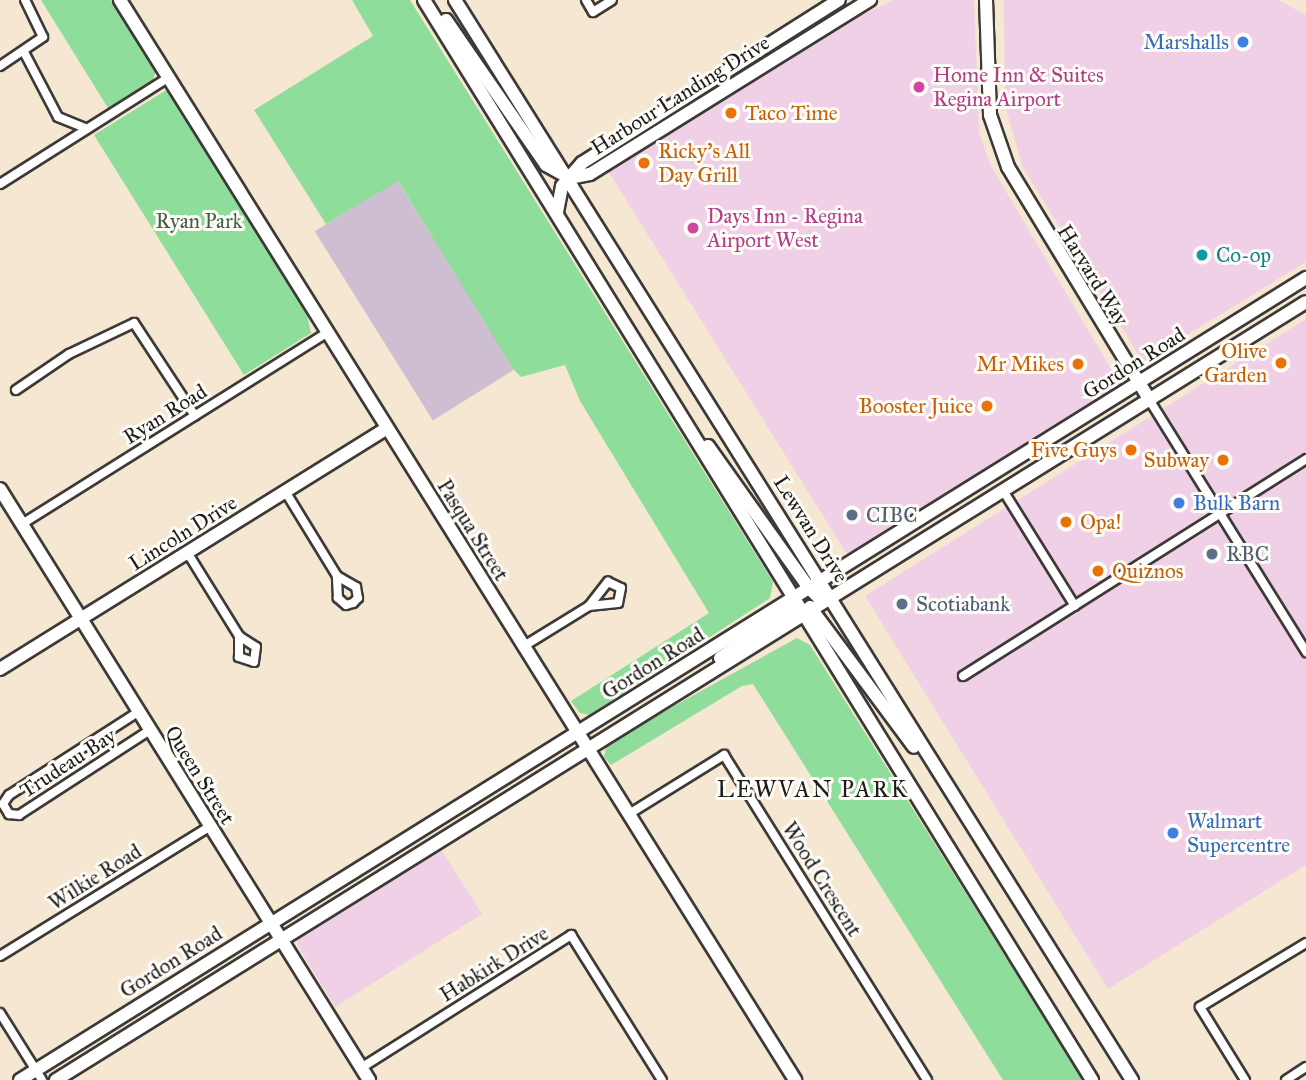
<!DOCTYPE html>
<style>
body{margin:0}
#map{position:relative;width:1306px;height:1080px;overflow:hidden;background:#f6e7d2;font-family:"IM FELL Great Primer",serif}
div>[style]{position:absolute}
.built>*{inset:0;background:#efd0e6}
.industrial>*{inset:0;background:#cdbed2;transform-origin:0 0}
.green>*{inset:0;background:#8fdd9b}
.roads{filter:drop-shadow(2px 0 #3d3a37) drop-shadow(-2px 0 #3d3a37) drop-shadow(0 2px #3d3a37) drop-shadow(0 -2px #3d3a37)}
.street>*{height:8px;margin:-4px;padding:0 4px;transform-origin:4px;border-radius:4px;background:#fff}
.secondary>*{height:12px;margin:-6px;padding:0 6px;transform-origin:6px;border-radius:6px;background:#fff}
.dots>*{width:19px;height:19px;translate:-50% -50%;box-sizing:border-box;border:4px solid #fdfcf7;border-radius:50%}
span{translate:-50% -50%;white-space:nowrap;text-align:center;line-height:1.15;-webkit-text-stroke:6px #fdfcf7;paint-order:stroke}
.shop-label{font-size:21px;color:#366cbe}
.right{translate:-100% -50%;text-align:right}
.left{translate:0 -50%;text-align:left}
.hotel-label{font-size:21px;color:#b23c85}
.street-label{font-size:21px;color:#1c1c1c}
.food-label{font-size:21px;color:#c56008}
.park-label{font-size:21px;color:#446048}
.culture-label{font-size:21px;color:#0d838f}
.service-label{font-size:21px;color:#4e5e75}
.neighbourhood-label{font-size:23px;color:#1c1c1c;letter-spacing:2px}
</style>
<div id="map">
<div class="built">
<div style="clip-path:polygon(894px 0,974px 0,979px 133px,991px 166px,1121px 386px,847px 554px,608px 171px,822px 34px)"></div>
<div style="clip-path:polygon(1004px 0,1278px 0,1306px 15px,1306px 262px,1143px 362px,1022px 166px,1005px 104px)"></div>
<div style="clip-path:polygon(1306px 319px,1306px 865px,1108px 989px,865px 596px)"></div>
<div style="clip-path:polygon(440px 848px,482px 914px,335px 1007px,298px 946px,298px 939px)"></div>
</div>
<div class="industrial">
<div style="left:397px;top:180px;width:223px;height:97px;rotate:58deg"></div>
</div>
<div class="green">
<div style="clip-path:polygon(41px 0,111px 0,156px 70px,153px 80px,108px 108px)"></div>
<div style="clip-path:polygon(352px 0,410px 0,773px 582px,770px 598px,589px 715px,580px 713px,571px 701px,709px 613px,580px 401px,565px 365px,521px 377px,514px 370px,398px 181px,326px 224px,254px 110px,373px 36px)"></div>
<div style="clip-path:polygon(168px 89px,305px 306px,311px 333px,244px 375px,94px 135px)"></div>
<div style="clip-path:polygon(797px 638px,810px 645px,1083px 1080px,1003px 1080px,753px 684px,742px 686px,611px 765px,604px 757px,607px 743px)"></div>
</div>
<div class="roads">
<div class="street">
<div style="left:586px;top:0;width:14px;rotate:60deg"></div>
<div style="left:593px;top:12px;width:22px;rotate:-32deg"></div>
<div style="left:24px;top:52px;width:73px;rotate:62.4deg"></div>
<div style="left:58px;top:117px;width:31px;rotate:22deg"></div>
<div style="left:0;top:66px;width:52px;rotate:-34deg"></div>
<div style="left:43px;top:37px;width:41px;rotate:-115.9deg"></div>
<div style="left:0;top:184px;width:200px;rotate:-32.3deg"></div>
<div style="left:16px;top:390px;width:64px;rotate:-34.2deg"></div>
<div style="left:69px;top:354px;width:72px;rotate:-25.5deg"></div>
<div style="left:134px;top:323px;width:111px;rotate:56.7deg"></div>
<div style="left:1150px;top:401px;width:296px;rotate:58.1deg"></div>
<div style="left:285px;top:491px;width:100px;rotate:58.5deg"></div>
<div style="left:337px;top:576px;width:22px;rotate:30deg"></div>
<div style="left:356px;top:587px;width:11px;rotate:80deg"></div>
<div style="left:358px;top:598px;width:7px;rotate:135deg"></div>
<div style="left:353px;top:603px;width:7px;rotate:164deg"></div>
<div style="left:346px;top:605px;width:11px;rotate:-139deg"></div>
<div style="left:338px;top:598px;width:22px;rotate:-93deg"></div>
<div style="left:1004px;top:492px;width:134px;rotate:58.1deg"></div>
<div style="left:22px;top:524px;width:359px;rotate:-32.1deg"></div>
<div style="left:187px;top:552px;width:99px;rotate:58.2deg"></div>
<div style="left:239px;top:636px;width:20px;rotate:33deg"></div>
<div style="left:256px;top:647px;width:15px;rotate:98deg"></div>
<div style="left:254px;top:662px;width:16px;rotate:-162deg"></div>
<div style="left:239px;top:657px;width:21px;rotate:-90deg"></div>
<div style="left:524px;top:646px;width:76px;rotate:-31.6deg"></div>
<div style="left:589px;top:606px;width:31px;rotate:-52deg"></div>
<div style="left:608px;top:582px;width:14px;rotate:25deg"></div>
<div style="left:621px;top:588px;width:15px;rotate:101deg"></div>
<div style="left:618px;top:603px;width:29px;rotate:174deg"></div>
<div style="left:963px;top:676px;width:406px;rotate:-32.3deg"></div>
<div style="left:138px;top:712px;width:153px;rotate:147.2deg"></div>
<div style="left:9px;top:795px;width:11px;rotate:124deg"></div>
<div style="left:3px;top:804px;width:12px;rotate:59deg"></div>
<div style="left:9px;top:814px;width:10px;rotate:6deg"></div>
<div style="left:19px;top:815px;width:156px;rotate:-33deg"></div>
<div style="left:629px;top:814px;width:112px;rotate:-31.8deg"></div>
<div style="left:724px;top:755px;width:383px;rotate:58deg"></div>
<div style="left:0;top:956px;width:246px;rotate:-31.7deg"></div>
<div style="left:0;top:1013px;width:79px;rotate:57.9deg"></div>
<div style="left:361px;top:1068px;width:249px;rotate:-32.3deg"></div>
<div style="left:571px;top:935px;width:171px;rotate:57.9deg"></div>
<div style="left:1245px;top:1080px;width:86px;rotate:-121.7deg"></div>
<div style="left:1200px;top:1007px;width:124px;rotate:-31.1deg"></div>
<div style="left:1286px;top:1080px;width:24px;rotate:-33deg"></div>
</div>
<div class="secondary">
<div style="left:120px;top:0;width:1274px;rotate:57.99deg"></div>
<div style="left:424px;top:0;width:1270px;rotate:58.26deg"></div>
<div style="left:455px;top:0;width:1275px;rotate:57.92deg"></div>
<div style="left:986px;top:0;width:115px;rotate:88deg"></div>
<div style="left:990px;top:115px;width:55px;rotate:70.9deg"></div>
<div style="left:1008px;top:167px;width:274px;rotate:58.7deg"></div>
<div style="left:446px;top:20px;width:176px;rotate:55.4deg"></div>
<div style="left:546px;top:165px;width:26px;rotate:29deg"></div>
<div style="left:569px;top:178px;width:21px;rotate:-11deg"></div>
<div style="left:590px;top:174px;width:330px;rotate:-31.9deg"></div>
<div style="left:557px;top:212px;width:26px;rotate:-79deg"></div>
<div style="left:562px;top:186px;width:30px;rotate:-49deg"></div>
<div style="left:582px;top:163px;width:304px;rotate:-32.4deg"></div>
<div style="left:708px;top:446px;width:174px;rotate:54.6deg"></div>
<div style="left:809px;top:588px;width:17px;rotate:45deg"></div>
<div style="left:821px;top:600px;width:11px;rotate:-5deg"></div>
<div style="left:0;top:489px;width:697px;rotate:58.02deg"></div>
<div style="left:810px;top:607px;width:174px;rotate:53.4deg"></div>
<div style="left:720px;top:658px;width:93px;rotate:-34.5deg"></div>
<div style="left:0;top:669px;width:454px;rotate:-31.9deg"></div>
<div style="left:20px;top:1080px;width:1516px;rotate:-31.95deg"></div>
<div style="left:56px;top:1080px;width:1472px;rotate:-31.9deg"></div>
</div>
</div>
<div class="dots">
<div style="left:1243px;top:42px;background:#3f7fe0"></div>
<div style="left:919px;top:87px;background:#d1479c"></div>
<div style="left:731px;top:113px;background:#e8710a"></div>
<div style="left:644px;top:163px;background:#e8710a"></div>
<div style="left:693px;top:228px;background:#d1479c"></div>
<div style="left:1202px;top:255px;background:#0f9aa8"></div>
<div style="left:1281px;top:363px;background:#e8710a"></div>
<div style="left:1078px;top:364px;background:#e8710a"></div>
<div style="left:987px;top:406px;background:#e8710a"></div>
<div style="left:1131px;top:450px;background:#e8710a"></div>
<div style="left:1223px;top:460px;background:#e8710a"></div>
<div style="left:1179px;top:503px;background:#3f7fe0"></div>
<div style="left:852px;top:515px;background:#5c6f8a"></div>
<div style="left:1066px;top:522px;background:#e8710a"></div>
<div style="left:1212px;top:554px;background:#5c6f8a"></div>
<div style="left:1098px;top:571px;background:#e8710a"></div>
<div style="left:902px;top:604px;background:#5c6f8a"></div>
<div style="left:1173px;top:833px;background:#3f7fe0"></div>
</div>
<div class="shop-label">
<span class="right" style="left:1229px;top:42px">Marshalls</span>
<span class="left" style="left:1193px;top:503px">Bulk Barn</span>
<span class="left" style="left:1187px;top:833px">Walmart<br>Supercentre</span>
</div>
<div class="hotel-label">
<span class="left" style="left:933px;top:87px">Home Inn &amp; Suites<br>Regina Airport</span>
<span class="left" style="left:707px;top:228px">Days Inn - Regina<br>Airport West</span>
</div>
<div class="street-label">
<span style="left:680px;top:95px;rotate:-32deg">Harbour Landing Drive</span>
<span style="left:1093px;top:275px;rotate:58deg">Harvard Way</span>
<span style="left:1134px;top:363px;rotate:-32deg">Gordon Road</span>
<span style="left:165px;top:414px;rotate:-32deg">Ryan Road</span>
<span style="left:811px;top:529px;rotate:58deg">Lewvan Drive</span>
<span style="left:473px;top:530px;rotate:58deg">Pasqua Street</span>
<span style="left:183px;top:533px;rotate:-32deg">Lincoln Drive</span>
<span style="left:653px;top:663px;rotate:-32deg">Gordon Road</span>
<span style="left:68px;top:763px;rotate:-33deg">Trudeau Bay</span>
<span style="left:200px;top:775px;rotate:58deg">Queen Street</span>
<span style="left:95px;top:877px;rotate:-32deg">Wilkie Road</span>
<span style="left:822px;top:879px;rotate:58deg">Wood Crescent</span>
<span style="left:171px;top:962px;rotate:-32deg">Gordon Road</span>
<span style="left:494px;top:964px;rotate:-32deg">Habkirk Drive</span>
</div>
<div class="food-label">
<span class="left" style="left:745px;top:113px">Taco Time</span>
<span class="left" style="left:658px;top:163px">Ricky's All<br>Day Grill</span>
<span class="right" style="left:1267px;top:363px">Olive<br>Garden</span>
<span class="right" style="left:1064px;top:364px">Mr Mikes</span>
<span class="right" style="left:973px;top:406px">Booster Juice</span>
<span class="right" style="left:1117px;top:450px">Five Guys</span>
<span class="right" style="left:1209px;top:460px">Subway</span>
<span class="left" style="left:1080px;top:522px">Opa!</span>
<span class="left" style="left:1112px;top:571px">Quiznos</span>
</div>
<div class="park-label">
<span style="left:199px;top:221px">Ryan Park</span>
</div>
<div class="culture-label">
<span class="left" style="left:1216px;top:255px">Co-op</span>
</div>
<div class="service-label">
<span class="left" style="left:866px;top:515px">CIBC</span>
<span class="left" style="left:1226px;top:554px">RBC</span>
<span class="left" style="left:916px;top:604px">Scotiabank</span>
</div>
<div class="neighbourhood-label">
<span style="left:813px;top:789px">LEWVAN PARK</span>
</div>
</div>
